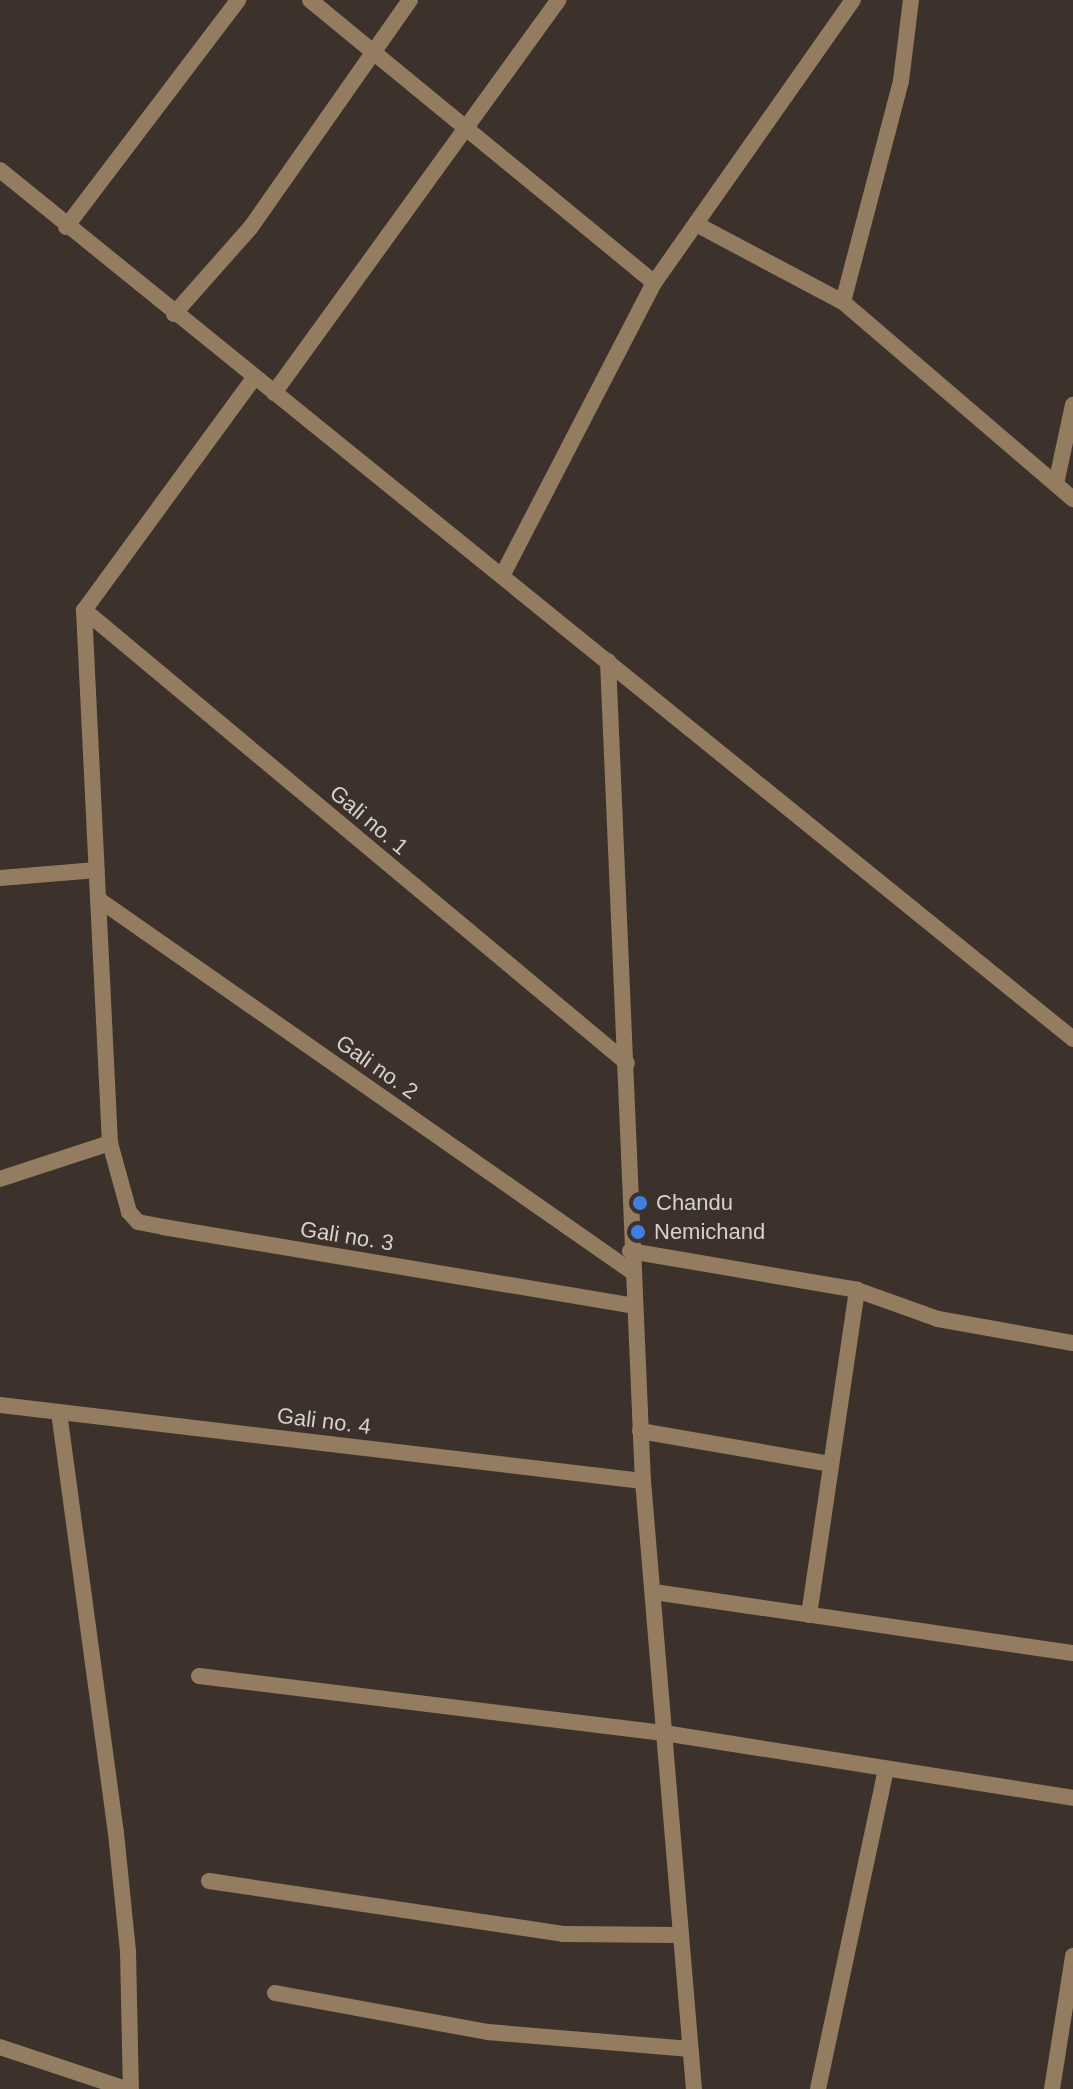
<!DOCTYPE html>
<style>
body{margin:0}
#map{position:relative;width:1073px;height:2089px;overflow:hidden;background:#3c322b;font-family:Helvetica,sans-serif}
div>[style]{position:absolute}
.minor>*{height:16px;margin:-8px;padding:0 8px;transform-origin:8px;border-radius:8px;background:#947c61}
.tertiary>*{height:16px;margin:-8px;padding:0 8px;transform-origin:8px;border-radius:8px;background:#947c61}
.dots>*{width:22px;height:22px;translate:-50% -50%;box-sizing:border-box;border:4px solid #3c322b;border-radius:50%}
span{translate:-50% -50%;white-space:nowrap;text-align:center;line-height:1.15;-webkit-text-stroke:6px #3c322b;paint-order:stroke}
.street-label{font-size:22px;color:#d7d0cc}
.poi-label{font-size:22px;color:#d7d0cc}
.left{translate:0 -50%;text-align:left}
</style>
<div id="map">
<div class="minor">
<div style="left:310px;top:0;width:445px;rotate:39.4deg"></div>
<div style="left:0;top:170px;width:1381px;rotate:39deg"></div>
<div style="left:696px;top:224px;width:166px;rotate:28deg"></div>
<div style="left:843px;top:302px;width:303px;rotate:40.6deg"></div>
<div style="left:66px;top:227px;width:285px;rotate:-52.8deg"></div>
<div style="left:843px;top:302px;width:228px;rotate:-75.3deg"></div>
<div style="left:901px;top:81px;width:82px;rotate:-83deg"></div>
<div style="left:174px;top:314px;width:116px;rotate:-48.5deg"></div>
<div style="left:251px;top:227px;width:277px;rotate:-55deg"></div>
<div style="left:254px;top:378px;width:288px;rotate:126.2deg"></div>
<div style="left:84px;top:610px;width:534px;rotate:87.21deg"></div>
<div style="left:110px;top:1143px;width:72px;rotate:74.6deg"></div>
<div style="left:129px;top:1212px;width:13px;rotate:48deg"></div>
<div style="left:138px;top:1222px;width:25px;rotate:11deg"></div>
<div style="left:163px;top:1227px;width:478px;rotate:9.5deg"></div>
<div style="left:274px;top:393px;width:485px;rotate:-54.1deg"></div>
<div style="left:1056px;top:484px;width:81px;rotate:-77.9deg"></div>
<div style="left:502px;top:576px;width:330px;rotate:-62.6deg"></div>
<div style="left:654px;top:283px;width:346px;rotate:-54.9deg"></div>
<div style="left:84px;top:610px;width:707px;rotate:39.84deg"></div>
<div style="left:608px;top:661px;width:821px;rotate:87.56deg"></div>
<div style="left:643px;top:1481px;width:610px;rotate:85.21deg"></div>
<div style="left:0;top:878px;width:97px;rotate:-4.7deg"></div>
<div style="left:98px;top:899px;width:650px;rotate:34.91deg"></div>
<div style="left:0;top:1179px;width:116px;rotate:-18.1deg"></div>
<div style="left:630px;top:1251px;width:230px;rotate:9.7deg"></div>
<div style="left:857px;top:1290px;width:86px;rotate:19.7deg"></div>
<div style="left:938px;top:1319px;width:137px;rotate:10.1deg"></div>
<div style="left:0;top:1405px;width:647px;rotate:6.74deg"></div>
<div style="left:59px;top:1412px;width:425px;rotate:82.3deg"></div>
<div style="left:116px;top:1833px;width:119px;rotate:84.2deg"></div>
<div style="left:128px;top:1951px;width:138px;rotate:88.8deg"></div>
<div style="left:640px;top:1431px;width:194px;rotate:9.8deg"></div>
<div style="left:654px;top:1592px;width:423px;rotate:8.3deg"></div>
<div style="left:809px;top:1615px;width:329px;rotate:-81.6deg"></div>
<div style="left:199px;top:1676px;width:468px;rotate:7deg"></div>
<div style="left:664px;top:1733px;width:414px;rotate:9deg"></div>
<div style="left:209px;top:1881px;width:358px;rotate:8.5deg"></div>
<div style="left:563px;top:1934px;width:115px;rotate:0.5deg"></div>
<div style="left:275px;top:1993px;width:217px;rotate:10.4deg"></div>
<div style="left:488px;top:2032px;width:203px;rotate:4.8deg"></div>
<div style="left:0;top:2047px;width:133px;rotate:18.4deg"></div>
<div style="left:818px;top:2089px;width:327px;rotate:-78deg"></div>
</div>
<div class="tertiary">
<div style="left:1052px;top:2089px;width:135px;rotate:-81deg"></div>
</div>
<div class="dots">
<div style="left:640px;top:1203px;background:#3f7fe0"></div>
<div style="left:638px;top:1232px;background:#3f7fe0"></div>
</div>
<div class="street-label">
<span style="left:369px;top:820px;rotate:40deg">Gali no. 1</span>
<span style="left:377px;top:1067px;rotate:35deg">Gali no. 2</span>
<span style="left:347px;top:1236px;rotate:9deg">Gali no. 3</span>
<span style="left:324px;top:1421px;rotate:7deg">Gali no. 4</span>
</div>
<div class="poi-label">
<span class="left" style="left:656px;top:1203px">Chandu</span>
<span class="left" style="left:654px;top:1232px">Nemichand</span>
</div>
</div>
